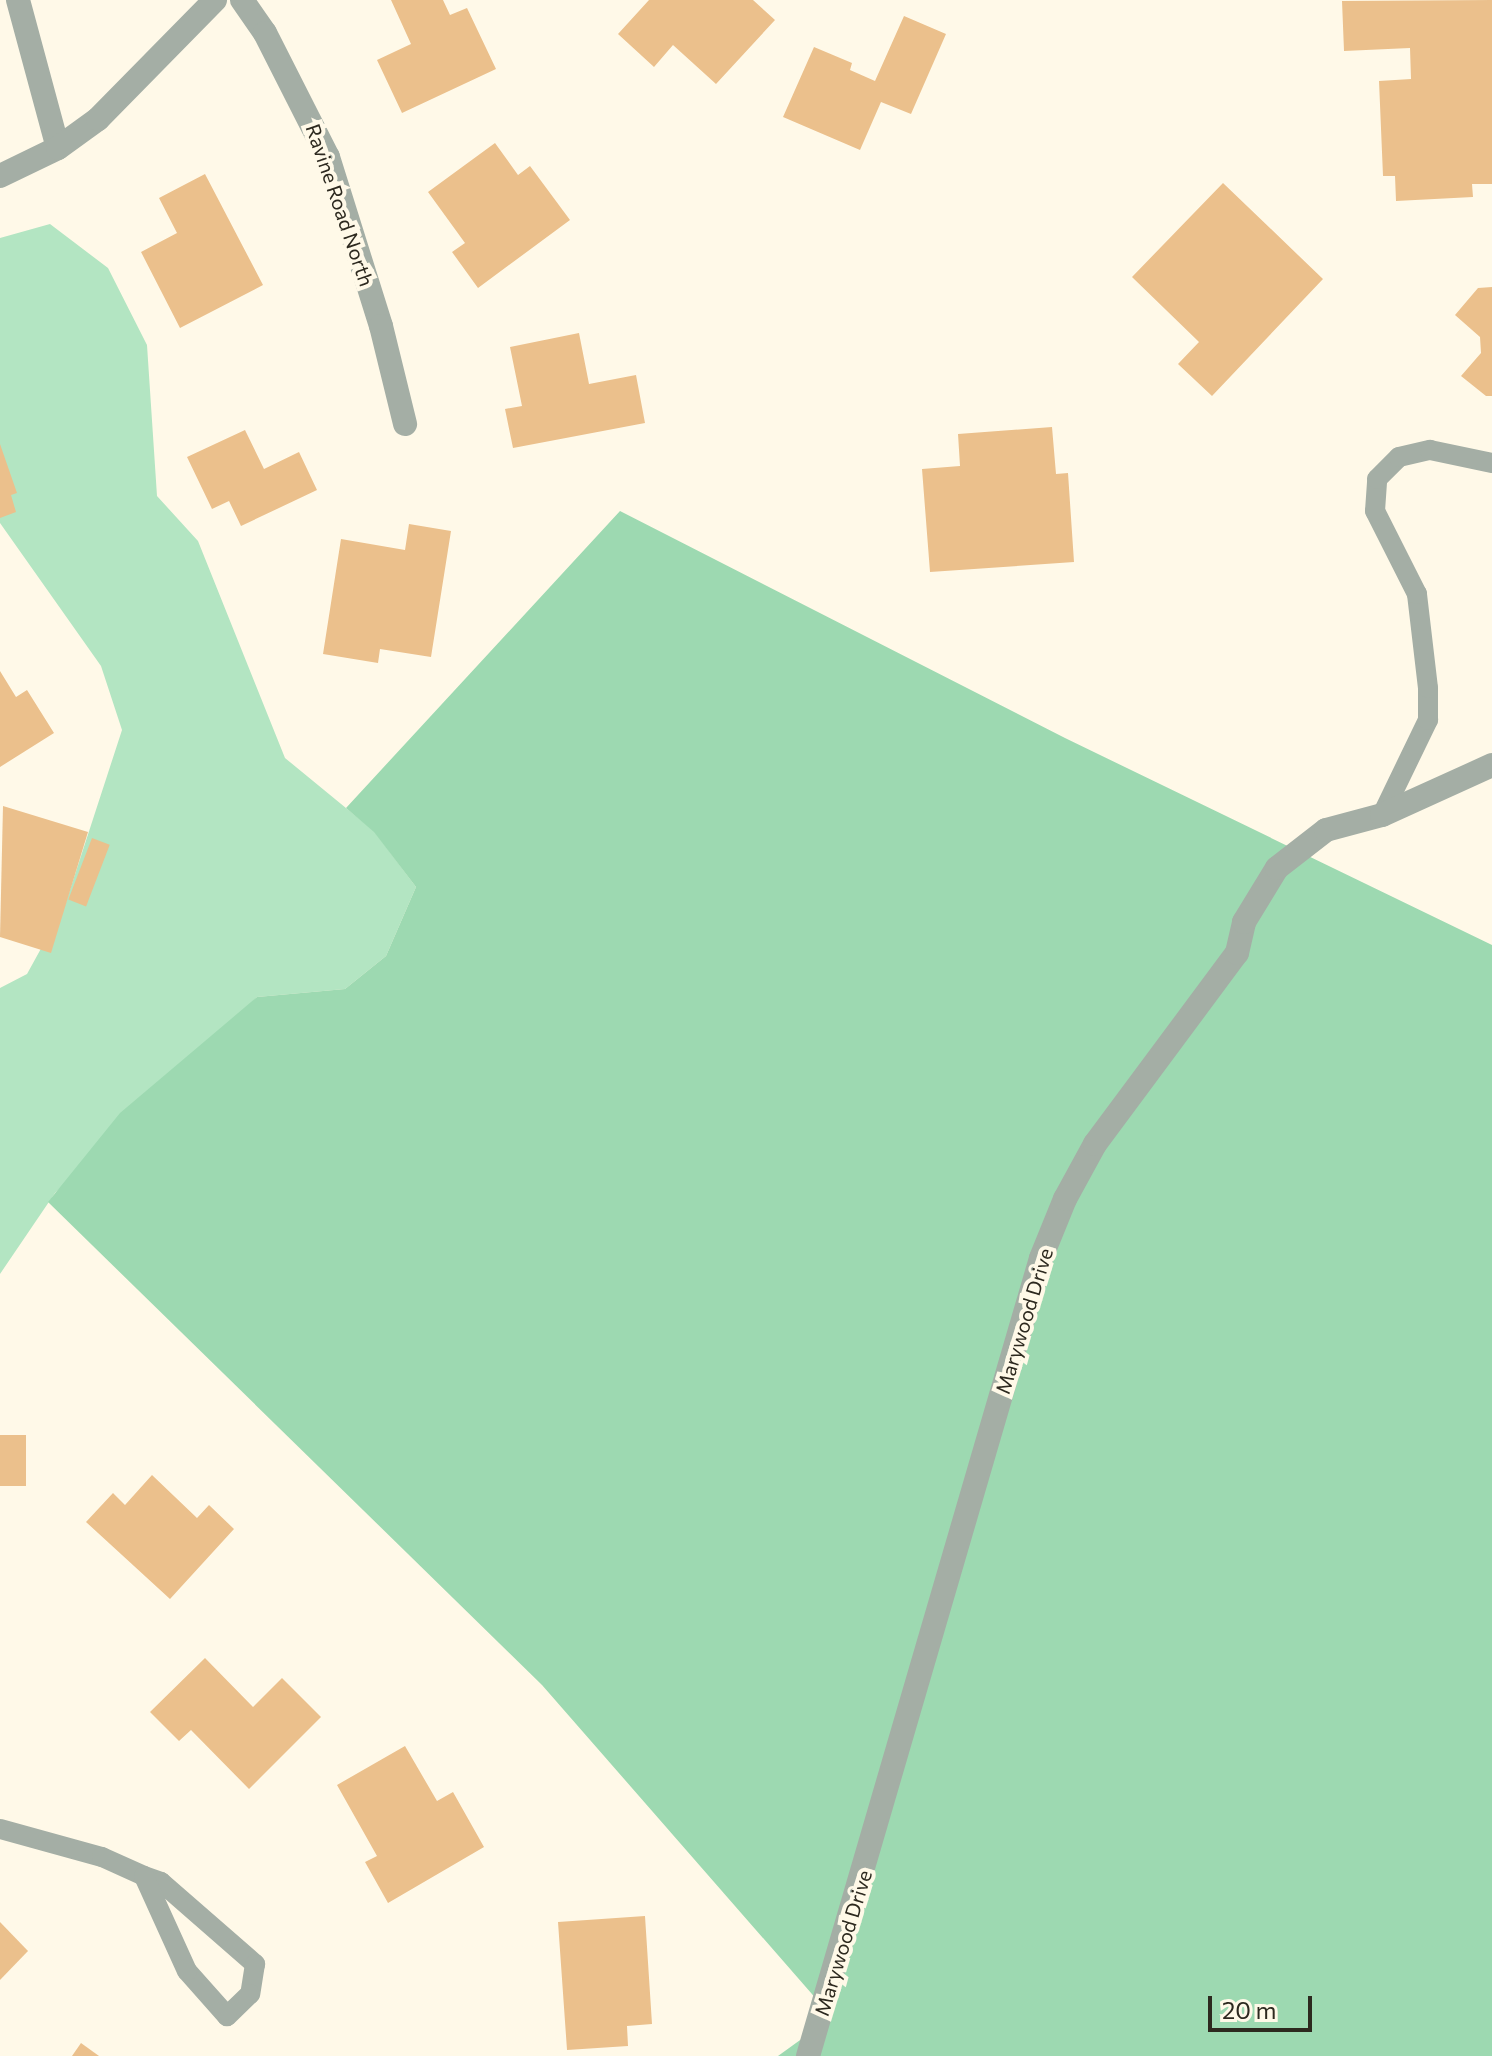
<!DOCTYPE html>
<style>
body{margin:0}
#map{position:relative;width:1492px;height:2056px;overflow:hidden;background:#fff9e8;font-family:Commissioner,sans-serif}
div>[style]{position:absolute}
.green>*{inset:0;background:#b3e5c2}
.forest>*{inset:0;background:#9dd9b1}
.building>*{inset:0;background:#ebc08c;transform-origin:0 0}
.lane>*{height:20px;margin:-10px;padding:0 10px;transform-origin:10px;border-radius:10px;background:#a4aea5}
.street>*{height:24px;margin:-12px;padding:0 12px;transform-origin:12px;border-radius:12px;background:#a4aea5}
span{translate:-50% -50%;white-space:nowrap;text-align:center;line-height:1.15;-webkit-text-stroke:8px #fff9e8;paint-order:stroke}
.street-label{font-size:20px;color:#2d291f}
.scale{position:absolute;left:1208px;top:1996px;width:104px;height:36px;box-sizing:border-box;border:4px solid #2d291f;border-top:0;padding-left:10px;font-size:24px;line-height:28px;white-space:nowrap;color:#2d291f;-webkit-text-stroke:6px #fff9e8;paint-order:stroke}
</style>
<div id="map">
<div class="green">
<div style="clip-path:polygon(50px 224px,108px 268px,147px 345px,157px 496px,198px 541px,285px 758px,374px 831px,416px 887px,386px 956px,345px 989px,257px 997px,55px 1193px,0 1274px,0 988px,27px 974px,65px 905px,122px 730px,101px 666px,0 523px,0 238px)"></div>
</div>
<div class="forest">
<div style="clip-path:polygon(620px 511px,1065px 738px,1492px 945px,1492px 2056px,778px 2056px,832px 2017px,542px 1685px,48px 1202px,120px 1113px,257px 997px,345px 989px,386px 956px,416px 887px,374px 832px,346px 808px)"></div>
</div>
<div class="building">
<div style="clip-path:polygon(391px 0,443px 0,450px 15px,467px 8px,496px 69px,402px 113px,377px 60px,411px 44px)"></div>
<div style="clip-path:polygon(649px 0,753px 0,775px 20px,716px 84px,673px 45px,654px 67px,618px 34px)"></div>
<div style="clip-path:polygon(1492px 0,1492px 184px,1472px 184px,1473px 197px,1396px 201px,1395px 176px,1383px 176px,1379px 81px,1411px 79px,1410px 48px,1344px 51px,1342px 1px)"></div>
<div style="clip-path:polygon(904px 16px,946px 34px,911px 114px,881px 102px,860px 150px,783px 117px,814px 47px,852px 63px,850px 70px,875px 81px)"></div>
<div style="clip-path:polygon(495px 143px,518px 175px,530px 166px,570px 220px,478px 288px,452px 252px,465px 243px,428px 192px)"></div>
<div style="clip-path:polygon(205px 174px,263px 285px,180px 328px,141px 252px,177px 233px,159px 198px)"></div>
<div style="clip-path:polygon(1223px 183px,1323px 279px,1212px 396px,1178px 364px,1199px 342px,1132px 277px)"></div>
<div style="clip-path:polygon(1492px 287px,1492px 396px,1486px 396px,1461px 376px,1481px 353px,1480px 337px,1455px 315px,1478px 288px)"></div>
<div style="clip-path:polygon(579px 333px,589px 384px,636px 375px,645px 423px,513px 448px,505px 409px,522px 406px,510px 347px)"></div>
<div style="clip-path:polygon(1052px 427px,1056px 474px,1068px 473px,1074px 562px,930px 572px,922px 469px,960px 466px,958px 434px)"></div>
<div style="clip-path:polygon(245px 430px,264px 469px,299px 452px,317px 490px,241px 526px,229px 501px,212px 509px,187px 457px)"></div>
<div style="clip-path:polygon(0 444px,17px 493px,11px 495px,16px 512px,0 518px)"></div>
<div style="clip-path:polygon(409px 524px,451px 531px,431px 657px,380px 649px,378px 663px,323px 654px,341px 539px,405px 550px)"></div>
<div style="clip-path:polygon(0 671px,16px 697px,27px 690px,54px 733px,0 767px)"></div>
<div style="clip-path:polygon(3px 806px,88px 832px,51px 953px,0 937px)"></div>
<div style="left:92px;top:838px;width:19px;height:66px;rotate:21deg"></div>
<div style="left:0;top:1435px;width:26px;height:51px"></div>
<div style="clip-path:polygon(152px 1475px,197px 1518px,209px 1505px,234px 1529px,170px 1599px,86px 1522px,113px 1493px,125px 1505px)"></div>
<div style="clip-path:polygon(205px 1658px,253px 1707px,282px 1678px,321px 1717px,249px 1789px,191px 1730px,179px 1741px,150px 1712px)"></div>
<div style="clip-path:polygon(405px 1746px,437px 1801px,453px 1792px,484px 1847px,388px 1903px,365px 1862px,377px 1856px,337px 1785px)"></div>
<div style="clip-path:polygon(645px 1916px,652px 2024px,627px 2026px,628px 2046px,567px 2050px,558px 1922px)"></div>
<div style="clip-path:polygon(0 1922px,28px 1951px,0 1980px)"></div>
<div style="clip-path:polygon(81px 2043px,99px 2056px,72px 2056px)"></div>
</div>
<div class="lane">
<div style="left:1382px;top:815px;width:106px;rotate:-64.2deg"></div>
<div style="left:1428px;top:720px;width:32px;rotate:-90deg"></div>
<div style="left:1428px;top:688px;width:95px;rotate:-96.7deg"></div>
<div style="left:1417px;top:594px;width:93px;rotate:-116.8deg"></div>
<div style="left:1375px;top:511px;width:32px;rotate:-86deg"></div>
<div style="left:1377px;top:479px;width:31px;rotate:-45deg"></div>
<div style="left:1399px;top:457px;width:32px;rotate:-13deg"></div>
<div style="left:1430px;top:450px;width:63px;rotate:11.8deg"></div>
<div style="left:0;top:1829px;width:106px;rotate:15.4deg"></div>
<div style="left:102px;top:1857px;width:46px;rotate:24.3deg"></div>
<div style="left:144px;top:1876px;width:18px;rotate:19deg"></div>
<div style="left:161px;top:1882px;width:125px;rotate:41.1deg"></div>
<div style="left:255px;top:1964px;width:30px;rotate:99deg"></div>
<div style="left:250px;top:1994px;width:32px;rotate:136deg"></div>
<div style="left:227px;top:2016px;width:60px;rotate:-131.6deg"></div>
<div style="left:187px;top:1971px;width:104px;rotate:-114.4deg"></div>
</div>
<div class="street">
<div style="left:18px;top:0;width:153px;rotate:74.9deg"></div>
<div style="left:242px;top:0;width:40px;rotate:55.1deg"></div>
<div style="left:265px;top:33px;width:139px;rotate:63.1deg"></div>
<div style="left:328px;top:157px;width:177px;rotate:72.6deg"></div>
<div style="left:381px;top:326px;width:101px;rotate:76.2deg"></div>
<div style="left:0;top:176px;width:64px;rotate:-25.8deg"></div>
<div style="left:58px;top:148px;width:49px;rotate:-35.9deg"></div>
<div style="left:98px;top:119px;width:167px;rotate:-45.5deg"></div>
<div style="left:808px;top:2056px;width:831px;rotate:-73.72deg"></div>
<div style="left:1041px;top:1258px;width:64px;rotate:-67.9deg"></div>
<div style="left:1065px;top:1199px;width:63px;rotate:-61.4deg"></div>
<div style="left:1095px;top:1144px;width:238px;rotate:-53.4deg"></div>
<div style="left:1237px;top:953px;width:32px;rotate:-77deg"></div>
<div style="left:1244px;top:922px;width:63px;rotate:-58.6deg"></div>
<div style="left:1277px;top:868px;width:62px;rotate:-37.8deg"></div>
<div style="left:1326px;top:830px;width:58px;rotate:-15deg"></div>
<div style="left:1382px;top:815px;width:121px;rotate:-24.4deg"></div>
</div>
<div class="street-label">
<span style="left:340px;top:205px;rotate:71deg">Ravine Road North</span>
<span style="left:1024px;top:1321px;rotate:-73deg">Marywood Drive</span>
<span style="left:843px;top:1943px;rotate:-73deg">Marywood Drive</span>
</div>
<div class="scale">20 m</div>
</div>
